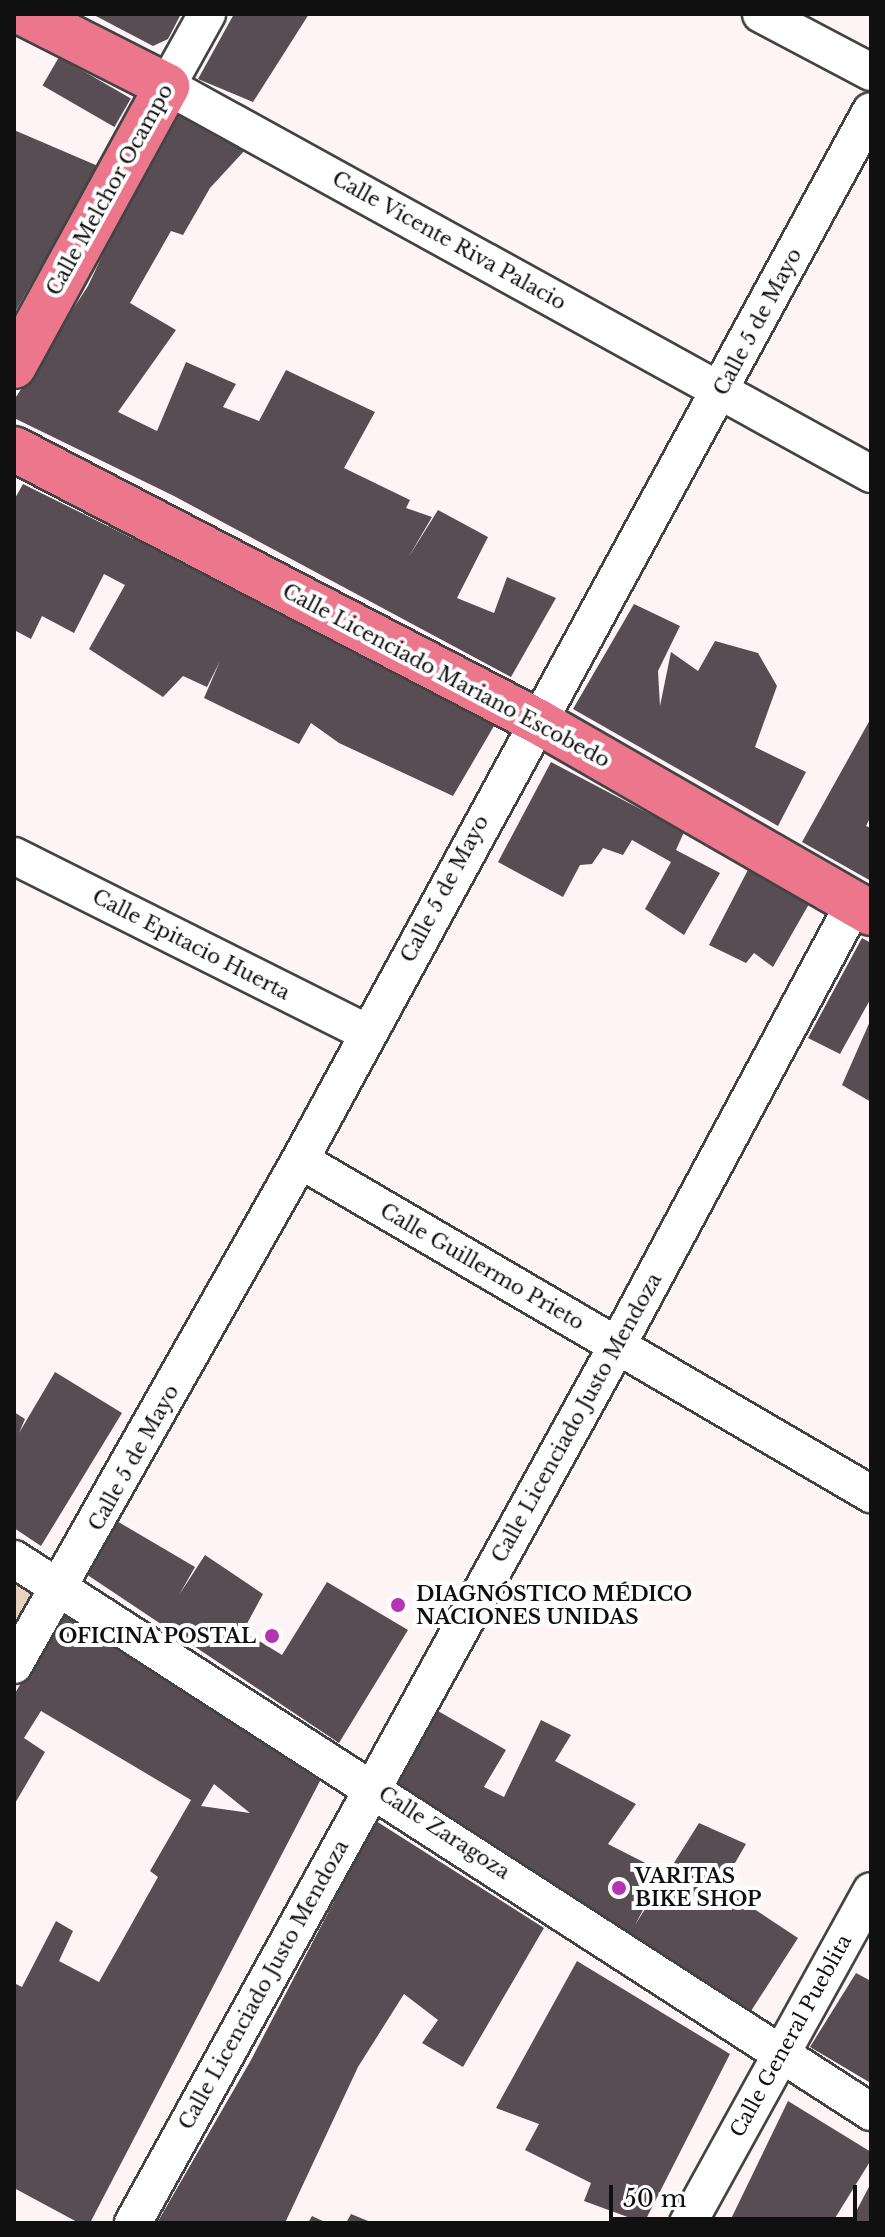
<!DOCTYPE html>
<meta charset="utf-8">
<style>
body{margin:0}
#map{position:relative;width:885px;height:2237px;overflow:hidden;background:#fef4f6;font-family:"Libre Baskerville",serif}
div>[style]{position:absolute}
.green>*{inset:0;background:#e6d4c0}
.building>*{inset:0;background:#584d53;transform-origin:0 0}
.roads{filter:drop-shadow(2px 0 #434343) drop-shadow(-2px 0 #434343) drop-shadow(0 2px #434343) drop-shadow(0 -2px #434343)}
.minor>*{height:36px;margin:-18px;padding:0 18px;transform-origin:18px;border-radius:18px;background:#fff}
.major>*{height:44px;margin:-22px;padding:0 22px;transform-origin:22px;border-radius:22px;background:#ec778d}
.dots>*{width:22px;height:22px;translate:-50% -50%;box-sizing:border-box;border:4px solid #fff;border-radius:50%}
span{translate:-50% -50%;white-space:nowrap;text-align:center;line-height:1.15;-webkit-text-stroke:8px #fff;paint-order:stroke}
.street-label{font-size:20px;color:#101010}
.poi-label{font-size:20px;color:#101010;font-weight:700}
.left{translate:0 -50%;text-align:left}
.right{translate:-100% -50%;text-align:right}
.frame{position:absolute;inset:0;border:16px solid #101010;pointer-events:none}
.scale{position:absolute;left:609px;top:2185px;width:248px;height:36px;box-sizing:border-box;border:4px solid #101010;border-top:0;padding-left:10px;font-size:24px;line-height:28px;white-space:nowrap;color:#101010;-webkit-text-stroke:6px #fff;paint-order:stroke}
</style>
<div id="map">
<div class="green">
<div style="clip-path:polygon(14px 1564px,45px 1582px,14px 1633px)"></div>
</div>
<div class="building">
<div style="clip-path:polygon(92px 14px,181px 14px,168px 39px,153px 46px)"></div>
<div style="clip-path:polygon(234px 14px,309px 14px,253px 102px,198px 79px)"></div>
<div style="left:59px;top:57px;width:83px;height:33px;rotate:30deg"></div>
<div style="clip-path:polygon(179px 114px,246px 149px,210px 188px,183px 235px,171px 231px,130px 303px,176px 330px,118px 412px,157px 431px,186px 362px,236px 384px,223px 407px,259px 421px,286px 370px,375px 412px,344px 468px,410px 500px,406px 508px,432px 517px,408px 558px,438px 510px,488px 537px,457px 598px,494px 613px,507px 577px,556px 598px,511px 677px,174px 496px,14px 418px,14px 400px,88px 286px,125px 207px)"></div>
<div style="clip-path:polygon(14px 130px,98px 166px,14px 314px)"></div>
<div style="clip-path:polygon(23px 484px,293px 618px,494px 726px,453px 796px,339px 743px,311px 723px,299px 744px,204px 698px,220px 661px,207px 687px,183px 676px,163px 697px,89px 649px,125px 585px,104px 574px,74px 633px,42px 616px,31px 639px,14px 630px,14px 500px)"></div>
<div style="clip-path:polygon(634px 604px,680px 626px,658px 671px,660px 706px,671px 652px,698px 671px,715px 641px,758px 653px,777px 686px,755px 747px,806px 772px,778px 826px,573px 709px)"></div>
<div style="clip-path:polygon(871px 718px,871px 816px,866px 826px,871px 828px,871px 881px,802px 842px)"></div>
<div style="clip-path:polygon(551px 762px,684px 832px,676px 850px,720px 873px,684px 935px,645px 909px,671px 862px,632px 840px,623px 855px,603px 848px,592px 864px,580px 865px,563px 897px,498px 862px)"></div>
<div style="clip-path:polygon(751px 864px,813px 897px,773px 967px,754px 953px,746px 963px,709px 945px)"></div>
<div style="clip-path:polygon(862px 938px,871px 943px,871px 998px,840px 1054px,808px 1038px)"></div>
<div style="clip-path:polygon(871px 1019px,871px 1102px,842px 1085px)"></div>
<div style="clip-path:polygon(55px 1372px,122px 1413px,41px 1546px,14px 1528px,14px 1412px,25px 1419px,19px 1433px)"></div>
<div style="clip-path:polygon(110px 1517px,195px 1567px,179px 1595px,205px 1555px,263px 1594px,243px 1631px,282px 1655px,327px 1582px,408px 1630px,339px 1743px,80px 1570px)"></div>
<div style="clip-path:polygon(evenodd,63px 1611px,320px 1781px,90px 2223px,79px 2223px,14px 2188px,14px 1983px,22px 1987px,56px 1921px,73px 1931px,59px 1961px,99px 1982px,158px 1877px,150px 1871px,191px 1800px,41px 1711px,24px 1738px,45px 1752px,14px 1805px,14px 1695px,63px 1611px,214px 1784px,250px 1813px,201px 1806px,214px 1784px)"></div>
<div style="clip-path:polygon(431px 1707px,506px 1750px,484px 1787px,504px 1797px,541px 1720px,571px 1735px,555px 1761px,636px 1804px,608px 1844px,663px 1872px,635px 1925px,699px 1823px,746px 1844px,721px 1887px,798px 1938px,751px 2011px,390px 1780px)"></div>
<div style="clip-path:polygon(376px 1821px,544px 1928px,463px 2067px,422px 2043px,438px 2020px,404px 1994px,358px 2067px,285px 2223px,157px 2223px,251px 2060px)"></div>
<div style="clip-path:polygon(577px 1961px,730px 2054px,644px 2223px,584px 2201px,591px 2183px,525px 2150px,539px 2124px,496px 2108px)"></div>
<div style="clip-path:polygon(856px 1973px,871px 1981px,869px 2082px,810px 2047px)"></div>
<div style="clip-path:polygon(788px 2101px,871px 2152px,871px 2160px,832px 2223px,729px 2223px)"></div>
<div style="clip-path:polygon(871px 2183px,871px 2223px,850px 2223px)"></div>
<div style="clip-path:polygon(351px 2214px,373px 2223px,346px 2223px)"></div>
<div style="clip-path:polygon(312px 2216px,327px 2223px,308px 2223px)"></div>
</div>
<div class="roads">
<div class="minor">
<div style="left:207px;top:14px;width:82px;rotate:119.1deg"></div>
<div style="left:167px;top:86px;width:804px;rotate:28.86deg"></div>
<div style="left:761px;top:14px;width:124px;rotate:27.8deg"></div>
<div style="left:14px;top:856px;width:395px;rotate:26.6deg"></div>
<div style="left:300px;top:1160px;width:662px;rotate:30.33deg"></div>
<div style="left:14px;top:1559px;width:1020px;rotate:32.83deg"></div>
<div style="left:14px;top:1665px;width:580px;rotate:-60.48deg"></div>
<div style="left:300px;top:1160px;width:1194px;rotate:-61.44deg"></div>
<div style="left:133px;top:2223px;width:1002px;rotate:-61.11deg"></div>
<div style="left:617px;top:1346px;width:502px;rotate:-61.8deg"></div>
<div style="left:688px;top:2223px;width:379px;rotate:-61.1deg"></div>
</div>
<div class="major">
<div style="left:14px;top:366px;width:319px;rotate:-61.3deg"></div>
<div style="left:167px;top:86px;width:159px;rotate:-153.1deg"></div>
<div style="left:14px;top:449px;width:590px;rotate:27.48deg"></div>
<div style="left:537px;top:721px;width:385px;rotate:29.9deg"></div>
</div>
</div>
<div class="dots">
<div style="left:398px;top:1605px;background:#b434b3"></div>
<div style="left:272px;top:1636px;background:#b434b3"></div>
<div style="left:619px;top:1888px;background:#b434b3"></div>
</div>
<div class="street-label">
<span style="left:110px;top:190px;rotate:-61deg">Calle Melchor Ocampo</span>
<span style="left:449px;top:241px;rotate:29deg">Calle Vicente Riva Palacio</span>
<span style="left:758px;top:322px;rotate:-62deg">Calle 5 de Mayo</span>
<span style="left:446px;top:676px;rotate:28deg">Calle Licenciado Mariano Escobedo</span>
<span style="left:445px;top:889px;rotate:-62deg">Calle 5 de Mayo</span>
<span style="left:191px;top:945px;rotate:27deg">Calle Epitacio Huerta</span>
<span style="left:482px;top:1267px;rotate:30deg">Calle Guillermo Prieto</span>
<span style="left:577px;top:1418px;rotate:-61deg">Calle Licenciado Justo Mendoza</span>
<span style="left:134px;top:1458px;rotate:-61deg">Calle 5 de Mayo</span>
<span style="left:444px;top:1833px;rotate:33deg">Calle Zaragoza</span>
<span style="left:264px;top:1985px;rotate:-61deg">Calle Licenciado Justo Mendoza</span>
<span style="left:791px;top:2036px;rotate:-61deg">Calle General Pueblita</span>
</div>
<div class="poi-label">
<span class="left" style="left:416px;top:1606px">DIAGNÓSTICO MÉDICO<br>NACIONES UNIDAS</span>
<span class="right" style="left:256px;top:1636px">OFICINA POSTAL</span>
<span class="left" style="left:635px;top:1888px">VARITAS<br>BIKE SHOP</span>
</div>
<div class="frame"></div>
<div class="scale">50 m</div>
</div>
